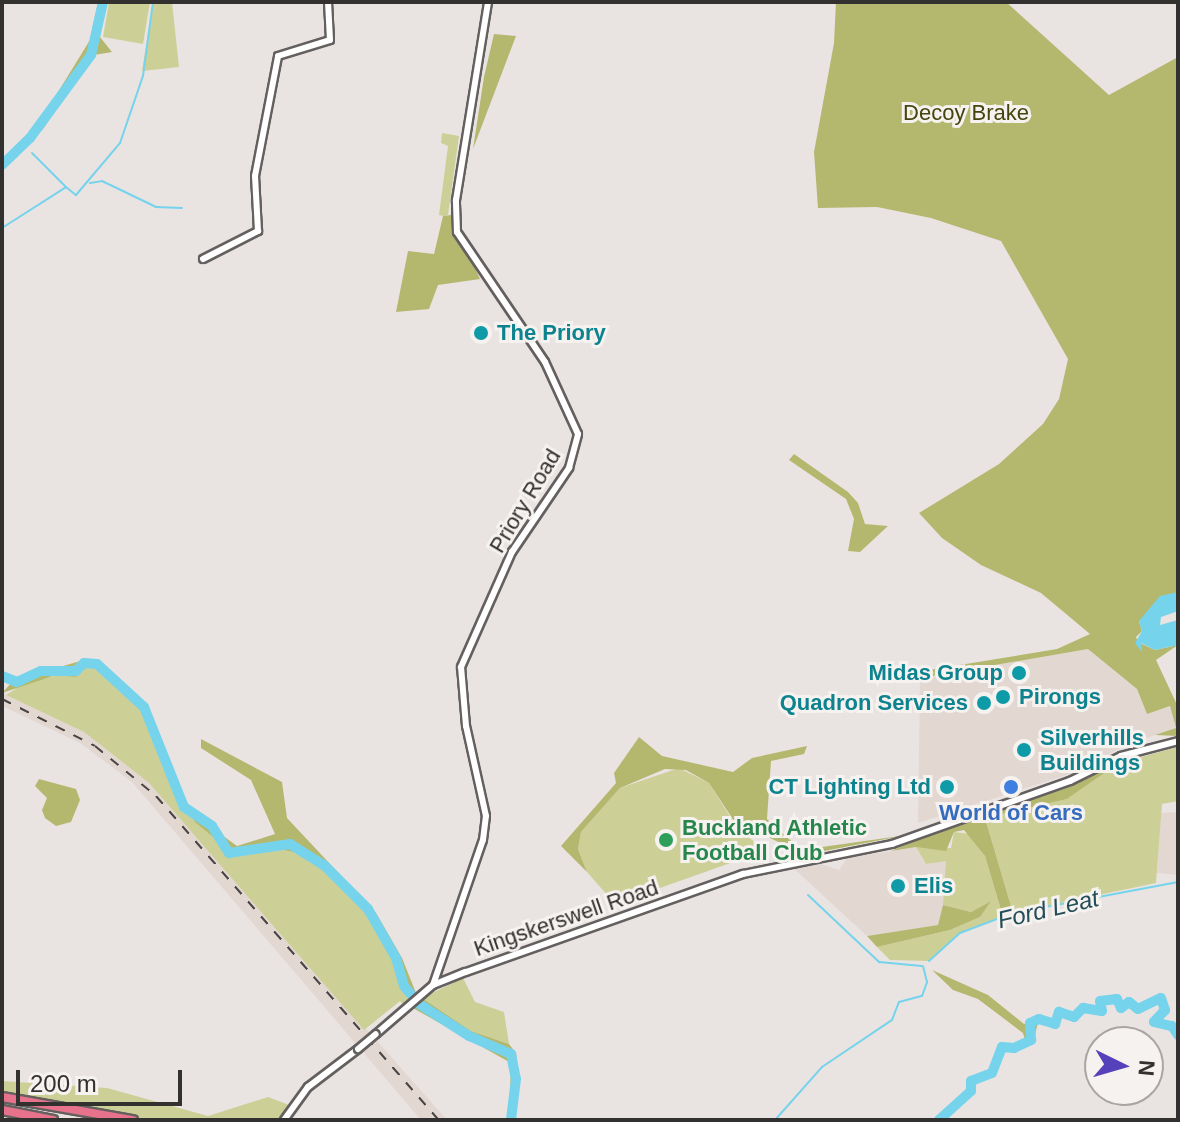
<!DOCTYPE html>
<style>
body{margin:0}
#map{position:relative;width:1180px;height:1122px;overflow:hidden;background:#e9e4e2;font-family:Arial,sans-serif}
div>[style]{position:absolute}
.built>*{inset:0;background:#e3d7d1}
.green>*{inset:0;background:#ccd097}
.forest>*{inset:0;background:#b4b86f}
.water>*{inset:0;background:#76d3ec}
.stream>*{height:2px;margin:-1px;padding:0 1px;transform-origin:1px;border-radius:1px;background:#76d3ec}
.river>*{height:10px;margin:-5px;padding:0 5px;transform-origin:5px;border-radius:5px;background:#76d3ec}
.roads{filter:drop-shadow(2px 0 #64605f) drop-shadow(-2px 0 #64605f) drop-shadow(0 2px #64605f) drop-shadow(0 -2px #64605f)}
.minor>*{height:6px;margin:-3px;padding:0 3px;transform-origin:3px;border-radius:3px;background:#fff}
.highway>*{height:8px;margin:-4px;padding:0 4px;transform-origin:4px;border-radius:4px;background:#e7728c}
.rail>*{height:2px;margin-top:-1px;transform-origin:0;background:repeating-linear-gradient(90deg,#484544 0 10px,transparent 0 20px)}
.bridges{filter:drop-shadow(2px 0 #64605f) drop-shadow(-2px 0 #64605f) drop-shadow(0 2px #64605f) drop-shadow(0 -2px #64605f)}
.minor-bridge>*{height:6px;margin:-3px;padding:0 3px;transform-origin:3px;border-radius:3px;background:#fff}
.dots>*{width:22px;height:22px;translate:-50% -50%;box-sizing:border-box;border:4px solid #f6f2ef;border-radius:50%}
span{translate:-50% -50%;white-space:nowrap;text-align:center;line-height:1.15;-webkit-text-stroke:6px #f6f2ef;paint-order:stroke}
.park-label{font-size:22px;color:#44460d}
.culture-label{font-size:22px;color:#0d838f;font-weight:700}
.left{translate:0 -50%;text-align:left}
.right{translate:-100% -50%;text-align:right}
.street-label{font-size:22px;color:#333130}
.shop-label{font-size:22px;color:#366cbe;font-weight:700}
.leisure-label{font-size:22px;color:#27864d;font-weight:700}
.water-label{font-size:24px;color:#234d58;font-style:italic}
.frame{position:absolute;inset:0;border:4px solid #333130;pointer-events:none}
.north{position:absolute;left:1084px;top:1026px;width:80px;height:80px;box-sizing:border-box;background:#f6f2ef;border:2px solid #a8a5a3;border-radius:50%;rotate:95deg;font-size:22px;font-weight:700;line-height:32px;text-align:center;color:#333130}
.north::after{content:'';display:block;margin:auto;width:28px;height:36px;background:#5541b9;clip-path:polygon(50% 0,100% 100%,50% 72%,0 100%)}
.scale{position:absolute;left:16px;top:1070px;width:166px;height:36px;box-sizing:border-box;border:4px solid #333130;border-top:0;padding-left:10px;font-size:24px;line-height:28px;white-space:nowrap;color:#333130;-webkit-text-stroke:6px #f6f2ef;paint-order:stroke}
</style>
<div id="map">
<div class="built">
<div style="clip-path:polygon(1088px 649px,1137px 689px,1147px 714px,1170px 706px,1176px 728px,1126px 745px,1076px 772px,918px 823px,920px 678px)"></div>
<div style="clip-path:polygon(2px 693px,84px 732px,149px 783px,447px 1120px,421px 1120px,132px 782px,80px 743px,2px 706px)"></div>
<div style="clip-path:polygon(1178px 812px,1178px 875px,1157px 873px,1161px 813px)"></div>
<div style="clip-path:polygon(916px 847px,926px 864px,946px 860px,947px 897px,939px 925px,867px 936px,790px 865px,821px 864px,839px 870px,847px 858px)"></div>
</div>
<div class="green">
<div style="clip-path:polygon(109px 2px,150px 2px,143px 44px,103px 37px)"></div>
<div style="clip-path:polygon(153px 2px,172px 2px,179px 67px,142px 71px)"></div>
<div style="clip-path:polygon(442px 133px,459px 136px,448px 215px,443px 216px,439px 215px,448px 146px,441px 143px)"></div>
<div style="clip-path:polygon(90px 662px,144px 707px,184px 807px,230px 854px,278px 849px,304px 854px,368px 911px,397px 963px,409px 998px,403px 1004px,400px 1001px,364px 1030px,149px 783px,84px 732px,6px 695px,25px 683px,64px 674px,76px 677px)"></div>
<div style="clip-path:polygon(1178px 747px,1178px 801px,1162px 804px,1156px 883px,1013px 913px,960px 933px,929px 961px,890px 960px,877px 947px,950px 930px,980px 917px,989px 902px,971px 912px,943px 905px,946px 861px,926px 864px,916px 847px,951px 848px,954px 832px,970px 834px,985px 856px,1001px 910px,1013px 913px,985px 818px,1067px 799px,1119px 763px)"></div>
<div style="clip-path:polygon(679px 768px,709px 783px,739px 831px,767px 850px,615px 904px,587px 872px,578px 849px,581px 832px,620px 788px)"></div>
<div style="clip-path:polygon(463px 978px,475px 1002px,504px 1012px,509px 1044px,471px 1031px,422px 998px)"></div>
<div style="clip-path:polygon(2px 1081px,107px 1088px,208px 1116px,268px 1097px,289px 1105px,281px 1120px,146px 1120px,2px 1095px)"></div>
</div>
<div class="forest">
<div style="clip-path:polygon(98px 2px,106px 2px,100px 37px,112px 52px,94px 55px,43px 129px,2px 168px,2px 161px,34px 131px,90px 40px)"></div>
<div style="clip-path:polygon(836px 2px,1006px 2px,1109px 95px,1178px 57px,1178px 592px,1139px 621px,1142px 631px,1136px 637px,1141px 649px,1140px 643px,1155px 650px,1178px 645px,1156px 660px,1178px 707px,1178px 736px,1155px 735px,1176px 728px,1170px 706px,1147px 714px,1137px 689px,1088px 649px,920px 678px,923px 671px,1057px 649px,1090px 634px,1041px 593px,981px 565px,942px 538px,919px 513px,999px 464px,1043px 424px,1059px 399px,1068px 359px,1001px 241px,931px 218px,877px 207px,818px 208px,814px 152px,834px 43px)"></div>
<div style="clip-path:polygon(494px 34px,516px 36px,473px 149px,484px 77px)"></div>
<div style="clip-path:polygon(451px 215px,480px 279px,438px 285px,429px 309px,396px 312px,408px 251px,434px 254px,443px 216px)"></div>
<div style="clip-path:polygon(794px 454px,848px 492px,858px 503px,865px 524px,888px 526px,860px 552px,848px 551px,854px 519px,846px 499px,789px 460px)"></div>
<div style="clip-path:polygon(84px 660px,90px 662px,76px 677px,56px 675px,2px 693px,14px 680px)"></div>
<div style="clip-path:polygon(639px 737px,662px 756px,733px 772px,752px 758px,807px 746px,804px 754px,771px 761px,767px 819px,801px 850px,907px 835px,793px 857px,789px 847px,734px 821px,709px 783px,686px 770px,665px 769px,620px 788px,581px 832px,578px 849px,587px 872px,561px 846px,616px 783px,614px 773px)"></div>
<div style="clip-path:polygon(201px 739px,282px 782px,287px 818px,376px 913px,402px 958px,416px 993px,412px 997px,404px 990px,397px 963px,368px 911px,304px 854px,278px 849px,236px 856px,195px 822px,189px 811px,237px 846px,275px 834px,251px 780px,201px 748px)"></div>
<div style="clip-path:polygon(1178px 745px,1119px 763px,1067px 799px,985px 818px,1013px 913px,1001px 910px,985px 856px,964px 830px,954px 832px,946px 851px,916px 847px,891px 851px,984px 811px,1061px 790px,1145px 751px)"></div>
<div style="clip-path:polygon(39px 779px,76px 789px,80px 800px,71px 822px,56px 826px,45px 818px,42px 810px,47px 798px,35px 786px)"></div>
<div style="clip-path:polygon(991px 901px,980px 917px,950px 930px,877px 947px,867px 936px,938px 925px,943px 905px,971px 912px)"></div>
<div style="clip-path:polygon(932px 970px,988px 995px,1024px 1024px,1039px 1019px,1033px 1042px,1026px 1043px,1023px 1033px,978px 999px,953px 990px)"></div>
<div style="clip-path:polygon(422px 998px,471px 1031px,509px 1044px,516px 1053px,519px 1083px,514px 1120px,509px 1120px,511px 1063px,411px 1007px)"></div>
</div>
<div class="water">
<div style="clip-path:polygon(1178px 592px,1178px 611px,1161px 617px,1160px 625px,1178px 620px,1178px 645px,1155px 650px,1141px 643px,1142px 652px,1135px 643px,1142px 631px,1139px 621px,1160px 596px)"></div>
</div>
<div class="stream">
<div style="left:32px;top:153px;width:47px;rotate:45deg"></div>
<div style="left:90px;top:183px;width:12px;rotate:-9deg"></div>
<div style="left:102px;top:181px;width:60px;rotate:25.7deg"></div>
<div style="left:156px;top:207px;width:26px;rotate:2deg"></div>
<div style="left:2px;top:228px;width:76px;rotate:-32.6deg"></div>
<div style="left:66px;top:187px;width:13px;rotate:39deg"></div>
<div style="left:76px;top:195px;width:68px;rotate:-49.8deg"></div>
<div style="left:120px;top:143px;width:71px;rotate:-71.1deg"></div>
<div style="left:143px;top:76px;width:75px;rotate:-82.3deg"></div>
<div style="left:808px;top:895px;width:98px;rotate:43.3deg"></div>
<div style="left:879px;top:962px;width:43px;rotate:5.3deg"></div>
<div style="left:929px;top:961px;width:42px;rotate:-42.1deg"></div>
<div style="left:960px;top:933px;width:57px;rotate:-20.7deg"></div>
<div style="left:1013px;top:913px;width:168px;rotate:-10.6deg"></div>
<div style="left:775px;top:1120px;width:71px;rotate:-48.4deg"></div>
<div style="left:822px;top:1067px;width:84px;rotate:-33.9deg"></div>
<div style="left:892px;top:1020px;width:19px;rotate:-69deg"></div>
<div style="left:899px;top:1002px;width:24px;rotate:-15deg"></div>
<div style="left:922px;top:996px;width:15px;rotate:-70deg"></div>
<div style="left:927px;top:982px;width:16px;rotate:-104deg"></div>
</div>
<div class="river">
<div style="left:2px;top:165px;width:39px;rotate:-44deg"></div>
<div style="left:30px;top:138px;width:103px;rotate:-53.7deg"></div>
<div style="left:91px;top:55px;width:54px;rotate:-77.2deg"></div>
<div style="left:2px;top:676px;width:16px;rotate:22deg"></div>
<div style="left:17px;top:682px;width:26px;rotate:-25deg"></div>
<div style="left:41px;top:671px;width:35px"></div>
<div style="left:76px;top:671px;width:11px;rotate:-45deg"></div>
<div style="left:84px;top:663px;width:13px;rotate:4deg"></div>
<div style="left:97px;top:664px;width:64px;rotate:42.5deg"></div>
<div style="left:144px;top:707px;width:108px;rotate:68.2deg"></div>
<div style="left:184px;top:807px;width:34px;rotate:34deg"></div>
<div style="left:212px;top:826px;width:32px;rotate:58deg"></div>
<div style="left:229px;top:853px;width:62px;rotate:-8.4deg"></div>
<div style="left:290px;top:844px;width:41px;rotate:32.2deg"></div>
<div style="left:325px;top:866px;width:61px;rotate:45deg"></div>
<div style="left:368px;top:909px;width:56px;rotate:60.3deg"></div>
<div style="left:396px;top:958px;width:29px;rotate:74deg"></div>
<div style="left:404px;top:986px;width:23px;rotate:50deg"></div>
<div style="left:419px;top:1004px;width:59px;rotate:32.6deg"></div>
<div style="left:469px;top:1036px;width:46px;rotate:23.2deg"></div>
<div style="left:511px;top:1054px;width:25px;rotate:79deg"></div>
<div style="left:516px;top:1079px;width:41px;rotate:97deg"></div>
<div style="left:939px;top:1120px;width:43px;rotate:-42.2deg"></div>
<div style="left:971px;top:1091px;width:10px;rotate:-90deg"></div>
<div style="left:971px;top:1081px;width:22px;rotate:-21deg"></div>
<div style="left:992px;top:1073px;width:28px;rotate:-69deg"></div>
<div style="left:1002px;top:1047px;width:12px;rotate:5deg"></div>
<div style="left:1014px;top:1048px;width:19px;rotate:-25deg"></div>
<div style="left:1031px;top:1040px;width:17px;rotate:-93deg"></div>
<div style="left:1030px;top:1023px;width:10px;rotate:-24deg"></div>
<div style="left:1039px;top:1019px;width:17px;rotate:17deg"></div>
<div style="left:1055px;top:1024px;width:13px;rotate:-72deg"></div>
<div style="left:1059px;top:1012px;width:16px;rotate:18deg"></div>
<div style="left:1074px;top:1017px;width:13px;rotate:-45deg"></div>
<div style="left:1083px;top:1008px;width:19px;rotate:9deg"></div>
<div style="left:1102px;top:1011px;width:10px;rotate:-101deg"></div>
<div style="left:1100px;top:1001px;width:17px;rotate:-7deg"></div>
<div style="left:1117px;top:999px;width:10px;rotate:66deg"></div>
<div style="left:1121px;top:1008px;width:10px;rotate:-37deg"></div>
<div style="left:1129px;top:1002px;width:11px;rotate:38deg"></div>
<div style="left:1138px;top:1009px;width:25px;rotate:-26deg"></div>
<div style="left:1161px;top:998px;width:13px;rotate:72deg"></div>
<div style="left:1165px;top:1010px;width:16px;rotate:133deg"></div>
<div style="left:1154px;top:1022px;width:18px;rotate:13deg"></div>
<div style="left:1172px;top:1026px;width:11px;rotate:56deg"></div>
</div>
<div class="roads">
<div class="minor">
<div style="left:203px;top:259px;width:62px;rotate:-27deg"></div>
<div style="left:258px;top:231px;width:55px;rotate:-93.1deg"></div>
<div style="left:255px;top:176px;width:122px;rotate:-79.1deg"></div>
<div style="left:278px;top:56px;width:54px;rotate:-17.1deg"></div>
<div style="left:330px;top:40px;width:38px;rotate:-93deg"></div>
<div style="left:433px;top:985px;width:153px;rotate:-71deg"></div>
<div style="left:483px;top:840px;width:24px;rotate:-83deg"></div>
<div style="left:486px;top:816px;width:92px;rotate:-102.5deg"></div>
<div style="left:466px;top:726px;width:59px;rotate:-94.8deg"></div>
<div style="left:461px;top:667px;width:126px;rotate:-66.1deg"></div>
<div style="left:512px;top:552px;width:102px;rotate:-55.8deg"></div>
<div style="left:569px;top:468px;width:35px;rotate:-75deg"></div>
<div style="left:578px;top:434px;width:79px;rotate:-114.6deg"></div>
<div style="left:545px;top:362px;width:157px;rotate:-124.1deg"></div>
<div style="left:457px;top:232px;width:32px;rotate:-92deg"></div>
<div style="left:456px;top:200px;width:201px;rotate:-80.8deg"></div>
<div style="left:376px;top:1034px;width:75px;rotate:-40.7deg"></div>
<div style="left:433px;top:985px;width:35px;rotate:-22deg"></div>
<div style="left:466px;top:972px;width:294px;rotate:-19.5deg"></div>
<div style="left:743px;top:874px;width:152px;rotate:-11.4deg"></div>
<div style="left:892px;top:844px;width:189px;rotate:-19.5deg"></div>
<div style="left:1070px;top:781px;width:57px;rotate:-26.1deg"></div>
<div style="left:1121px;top:756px;width:59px;rotate:-14.7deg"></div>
<div style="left:284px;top:1120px;width:41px;rotate:-54deg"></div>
<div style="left:308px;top:1087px;width:63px;rotate:-37.2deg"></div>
</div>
<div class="highway">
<div style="left:2px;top:1097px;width:133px;rotate:10deg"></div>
<div style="left:2px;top:1110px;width:52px;rotate:11.1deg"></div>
</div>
</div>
<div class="rail">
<div style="left:2px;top:699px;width:104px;rotate:26.8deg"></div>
<div style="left:95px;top:746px;width:79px;rotate:39.3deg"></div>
<div style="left:156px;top:796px;width:430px;rotate:48.9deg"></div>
</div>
<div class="bridges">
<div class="minor-bridge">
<div style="left:358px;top:1049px;width:23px;rotate:-40deg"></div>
</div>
</div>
<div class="dots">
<div style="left:481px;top:333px;background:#0f9aa8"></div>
<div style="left:1019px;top:673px;background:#0f9aa8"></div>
<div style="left:1003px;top:697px;background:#0f9aa8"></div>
<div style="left:984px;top:703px;background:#0f9aa8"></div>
<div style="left:1024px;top:750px;background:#0f9aa8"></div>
<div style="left:947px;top:787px;background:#0f9aa8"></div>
<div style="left:1011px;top:787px;background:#3f7fe0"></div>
<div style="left:666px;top:840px;background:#2e9e5b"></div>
<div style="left:898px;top:886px;background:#0f9aa8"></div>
</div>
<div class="park-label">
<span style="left:966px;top:113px">Decoy Brake</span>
</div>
<div class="culture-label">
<span class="left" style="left:497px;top:333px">The Priory</span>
<span class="right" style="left:1003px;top:673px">Midas Group</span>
<span class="left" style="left:1019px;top:697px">Pirongs</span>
<span class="right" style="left:968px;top:703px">Quadron Services</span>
<span class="left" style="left:1040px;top:750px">Silverhills<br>Buildings</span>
<span class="right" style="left:931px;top:787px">CT Lighting Ltd</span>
<span class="left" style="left:914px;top:886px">Elis</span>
</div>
<div class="street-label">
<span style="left:525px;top:501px;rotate:-59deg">Priory Road</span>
<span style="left:566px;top:918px;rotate:-19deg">Kingskerswell Road</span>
</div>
<div class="shop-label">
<span style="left:1011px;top:813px">World of Cars</span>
</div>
<div class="leisure-label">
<span class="left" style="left:682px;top:840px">Buckland Athletic<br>Football Club</span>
</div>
<div class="water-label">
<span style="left:1048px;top:909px;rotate:-13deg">Ford Leat</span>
</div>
<div class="frame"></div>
<div class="north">N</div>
<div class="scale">200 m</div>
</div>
